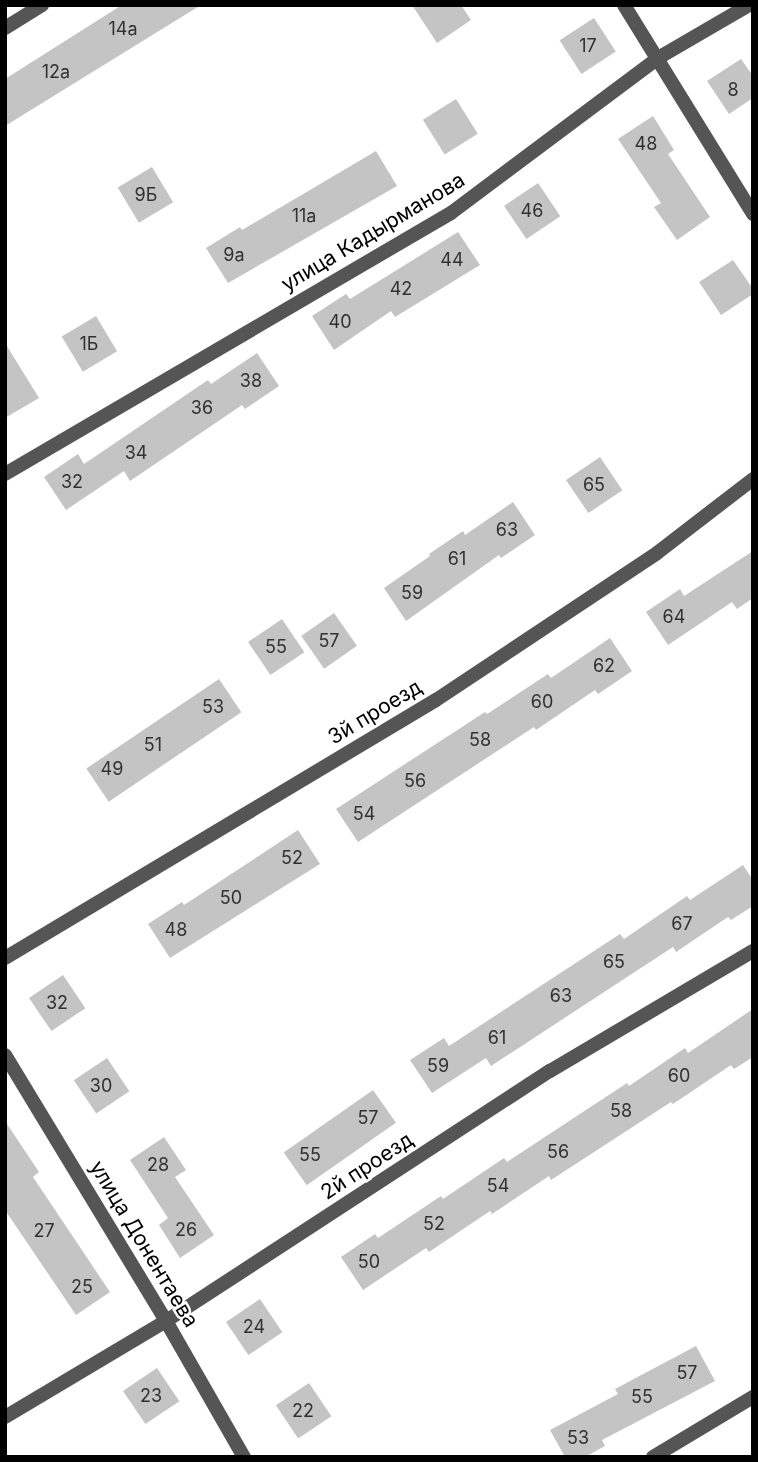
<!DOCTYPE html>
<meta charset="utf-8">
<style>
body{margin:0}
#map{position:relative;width:758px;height:1462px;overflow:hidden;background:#fff;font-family:Inter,sans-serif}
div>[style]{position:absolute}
.building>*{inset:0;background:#c4c4c4;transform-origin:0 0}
.minor>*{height:14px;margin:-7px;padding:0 7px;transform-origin:7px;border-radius:7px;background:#555}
span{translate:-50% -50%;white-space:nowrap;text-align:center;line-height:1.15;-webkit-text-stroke:5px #fff;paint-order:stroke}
.number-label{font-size:18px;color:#313131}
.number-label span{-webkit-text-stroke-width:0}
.street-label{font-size:21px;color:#000}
.frame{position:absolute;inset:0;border:7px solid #000;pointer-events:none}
</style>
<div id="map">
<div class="building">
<div style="clip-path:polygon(122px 5px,201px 5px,5px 126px,5px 79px)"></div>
<div style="clip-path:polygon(412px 5px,461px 5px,471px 20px,437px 43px)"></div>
<div style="left:594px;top:18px;width:40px;height:41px;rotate:57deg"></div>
<div style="clip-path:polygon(741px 59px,753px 76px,753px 98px,729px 114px,707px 81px)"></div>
<div style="left:456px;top:99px;width:41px;height:39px;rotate:58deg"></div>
<div style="clip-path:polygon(653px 116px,674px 150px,668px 154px,710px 217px,677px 240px,654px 207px,661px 203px,618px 139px)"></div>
<div style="clip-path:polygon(376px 151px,397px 186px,228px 283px,206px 248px,240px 227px,242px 230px)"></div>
<div style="left:152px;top:167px;width:41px;height:40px;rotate:59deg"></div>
<div style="left:538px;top:183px;width:40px;height:41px;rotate:56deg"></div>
<div style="clip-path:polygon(458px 232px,480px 265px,395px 317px,391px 311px,334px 350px,312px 316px,346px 294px,350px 299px)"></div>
<div style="clip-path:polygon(733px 260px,753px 289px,753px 294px,721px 315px,699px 282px)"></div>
<div style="left:96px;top:316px;width:41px;height:40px;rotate:59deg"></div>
<div style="clip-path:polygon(5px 343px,39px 398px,5px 418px)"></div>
<div style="clip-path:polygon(257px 353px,279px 386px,245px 409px,242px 405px,130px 481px,124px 471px,66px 510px,44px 477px,78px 454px,84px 464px,208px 380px,211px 384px)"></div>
<div style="left:600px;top:457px;width:40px;height:41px;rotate:56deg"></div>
<div style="clip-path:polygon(513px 502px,535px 535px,501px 558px,499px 555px,406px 621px,384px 588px,430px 556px,429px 554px,463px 531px,465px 535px)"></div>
<div style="clip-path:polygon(753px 551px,753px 598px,737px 609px,732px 602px,668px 645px,646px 612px,680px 589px,684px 596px)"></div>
<div style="left:334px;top:613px;width:40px;height:40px;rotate:55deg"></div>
<div style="left:282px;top:619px;width:40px;height:41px;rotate:56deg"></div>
<div style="clip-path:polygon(610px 638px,632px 671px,598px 694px,595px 690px,536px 730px,534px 727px,358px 842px,336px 809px,485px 712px,487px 714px,548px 674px,551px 678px)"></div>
<div style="left:219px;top:679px;width:40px;height:160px;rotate:56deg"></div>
<div style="clip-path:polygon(298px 830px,320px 864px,170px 958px,148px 924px,182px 902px,184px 905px)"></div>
<div style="clip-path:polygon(743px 865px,753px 880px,753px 906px,731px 920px,728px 917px,676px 952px,673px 947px,491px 1066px,486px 1058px,432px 1093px,410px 1060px,444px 1038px,449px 1046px,620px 934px,624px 939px,687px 896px,690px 900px)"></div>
<div style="left:63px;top:975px;width:40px;height:41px;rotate:56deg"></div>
<div style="clip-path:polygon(753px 1009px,753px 1057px,734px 1069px,731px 1065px,673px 1104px,671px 1102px,551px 1180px,549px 1176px,492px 1214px,490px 1211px,429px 1252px,426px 1248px,363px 1290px,341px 1257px,375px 1234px,378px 1238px,441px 1196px,443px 1199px,504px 1158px,507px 1162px,627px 1083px,629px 1086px,685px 1048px,688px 1053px)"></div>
<div style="left:107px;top:1058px;width:40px;height:40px;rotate:56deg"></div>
<div style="left:373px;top:1090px;width:40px;height:109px;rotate:55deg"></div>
<div style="clip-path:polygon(5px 1121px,39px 1172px,33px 1177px,110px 1292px,76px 1315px,5px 1210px)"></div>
<div style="clip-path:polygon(164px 1137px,186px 1170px,175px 1177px,214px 1235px,180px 1258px,159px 1225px,168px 1218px,130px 1160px)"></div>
<div style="left:260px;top:1299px;width:40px;height:41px;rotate:56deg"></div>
<div style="clip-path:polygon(696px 1346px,715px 1381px,602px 1440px,605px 1446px,585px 1457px,565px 1457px,550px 1430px,618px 1394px,615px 1389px)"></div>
<div style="left:157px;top:1368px;width:40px;height:41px;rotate:56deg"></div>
<div style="left:309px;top:1383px;width:40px;height:40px;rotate:56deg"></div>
</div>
<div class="minor">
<div style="left:624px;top:5px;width:246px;rotate:58.3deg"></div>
<div style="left:5px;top:28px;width:44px;rotate:-31.9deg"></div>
<div style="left:5px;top:474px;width:517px;rotate:-30.34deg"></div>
<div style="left:451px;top:213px;width:259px;rotate:-36.8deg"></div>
<div style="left:658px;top:58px;width:105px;rotate:-30.2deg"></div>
<div style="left:5px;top:958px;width:502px;rotate:-30.91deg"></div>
<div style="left:436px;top:700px;width:265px;rotate:-33.6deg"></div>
<div style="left:657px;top:553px;width:121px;rotate:-37.6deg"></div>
<div style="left:5px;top:1055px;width:311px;rotate:58.8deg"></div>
<div style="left:166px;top:1321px;width:157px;rotate:60.2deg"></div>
<div style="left:5px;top:1417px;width:187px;rotate:-30.8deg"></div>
<div style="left:166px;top:1321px;width:458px;rotate:-33.1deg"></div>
<div style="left:550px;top:1071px;width:236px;rotate:-30.6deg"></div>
<div style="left:653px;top:1457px;width:117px;rotate:-31deg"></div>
</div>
<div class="number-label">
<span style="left:123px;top:29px">14а</span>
<span style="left:588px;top:46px">17</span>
<span style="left:56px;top:72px">12а</span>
<span style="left:733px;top:90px">8</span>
<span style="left:646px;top:144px">48</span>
<span style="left:146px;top:195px">9Б</span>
<span style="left:532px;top:211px">46</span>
<span style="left:304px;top:216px">11а</span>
<span style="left:234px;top:255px">9а</span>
<span style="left:452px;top:260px">44</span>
<span style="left:401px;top:289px">42</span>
<span style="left:340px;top:322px">40</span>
<span style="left:89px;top:344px">1Б</span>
<span style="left:251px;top:381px">38</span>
<span style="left:202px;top:408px">36</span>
<span style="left:136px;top:453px">34</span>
<span style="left:72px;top:482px">32</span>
<span style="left:594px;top:485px">65</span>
<span style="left:507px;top:530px">63</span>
<span style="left:457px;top:559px">61</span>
<span style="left:412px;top:593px">59</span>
<span style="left:674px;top:617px">64</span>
<span style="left:329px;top:641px">57</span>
<span style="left:276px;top:647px">55</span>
<span style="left:604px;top:666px">62</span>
<span style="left:542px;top:702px">60</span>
<span style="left:213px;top:707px">53</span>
<span style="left:480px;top:740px">58</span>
<span style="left:153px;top:745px">51</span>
<span style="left:112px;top:769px">49</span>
<span style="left:415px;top:781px">56</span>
<span style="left:364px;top:814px">54</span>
<span style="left:292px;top:858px">52</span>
<span style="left:231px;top:898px">50</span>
<span style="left:682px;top:924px">67</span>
<span style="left:176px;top:930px">48</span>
<span style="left:614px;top:962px">65</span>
<span style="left:561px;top:996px">63</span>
<span style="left:57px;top:1003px">32</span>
<span style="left:497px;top:1038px">61</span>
<span style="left:438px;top:1066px">59</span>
<span style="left:679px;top:1076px">60</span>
<span style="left:101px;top:1086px">30</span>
<span style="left:621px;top:1111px">58</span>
<span style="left:368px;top:1118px">57</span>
<span style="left:558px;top:1152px">56</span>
<span style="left:310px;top:1155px">55</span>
<span style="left:158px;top:1165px">28</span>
<span style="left:498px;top:1186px">54</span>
<span style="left:434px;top:1224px">52</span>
<span style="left:186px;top:1230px">26</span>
<span style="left:44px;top:1231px">27</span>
<span style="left:369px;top:1262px">50</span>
<span style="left:82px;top:1287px">25</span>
<span style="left:254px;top:1327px">24</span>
<span style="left:687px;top:1373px">57</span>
<span style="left:151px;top:1396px">23</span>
<span style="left:642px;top:1397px">55</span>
<span style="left:303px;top:1411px">22</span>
<span style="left:578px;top:1438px">53</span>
</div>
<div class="street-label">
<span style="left:373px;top:232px;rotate:-31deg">улица Кадырманова</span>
<span style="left:375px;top:712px;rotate:-31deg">3й проезд</span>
<span style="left:367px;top:1166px;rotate:-33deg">2й проезд</span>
<span style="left:144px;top:1244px;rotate:59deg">улица Донентаева</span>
</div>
<div class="frame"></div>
</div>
